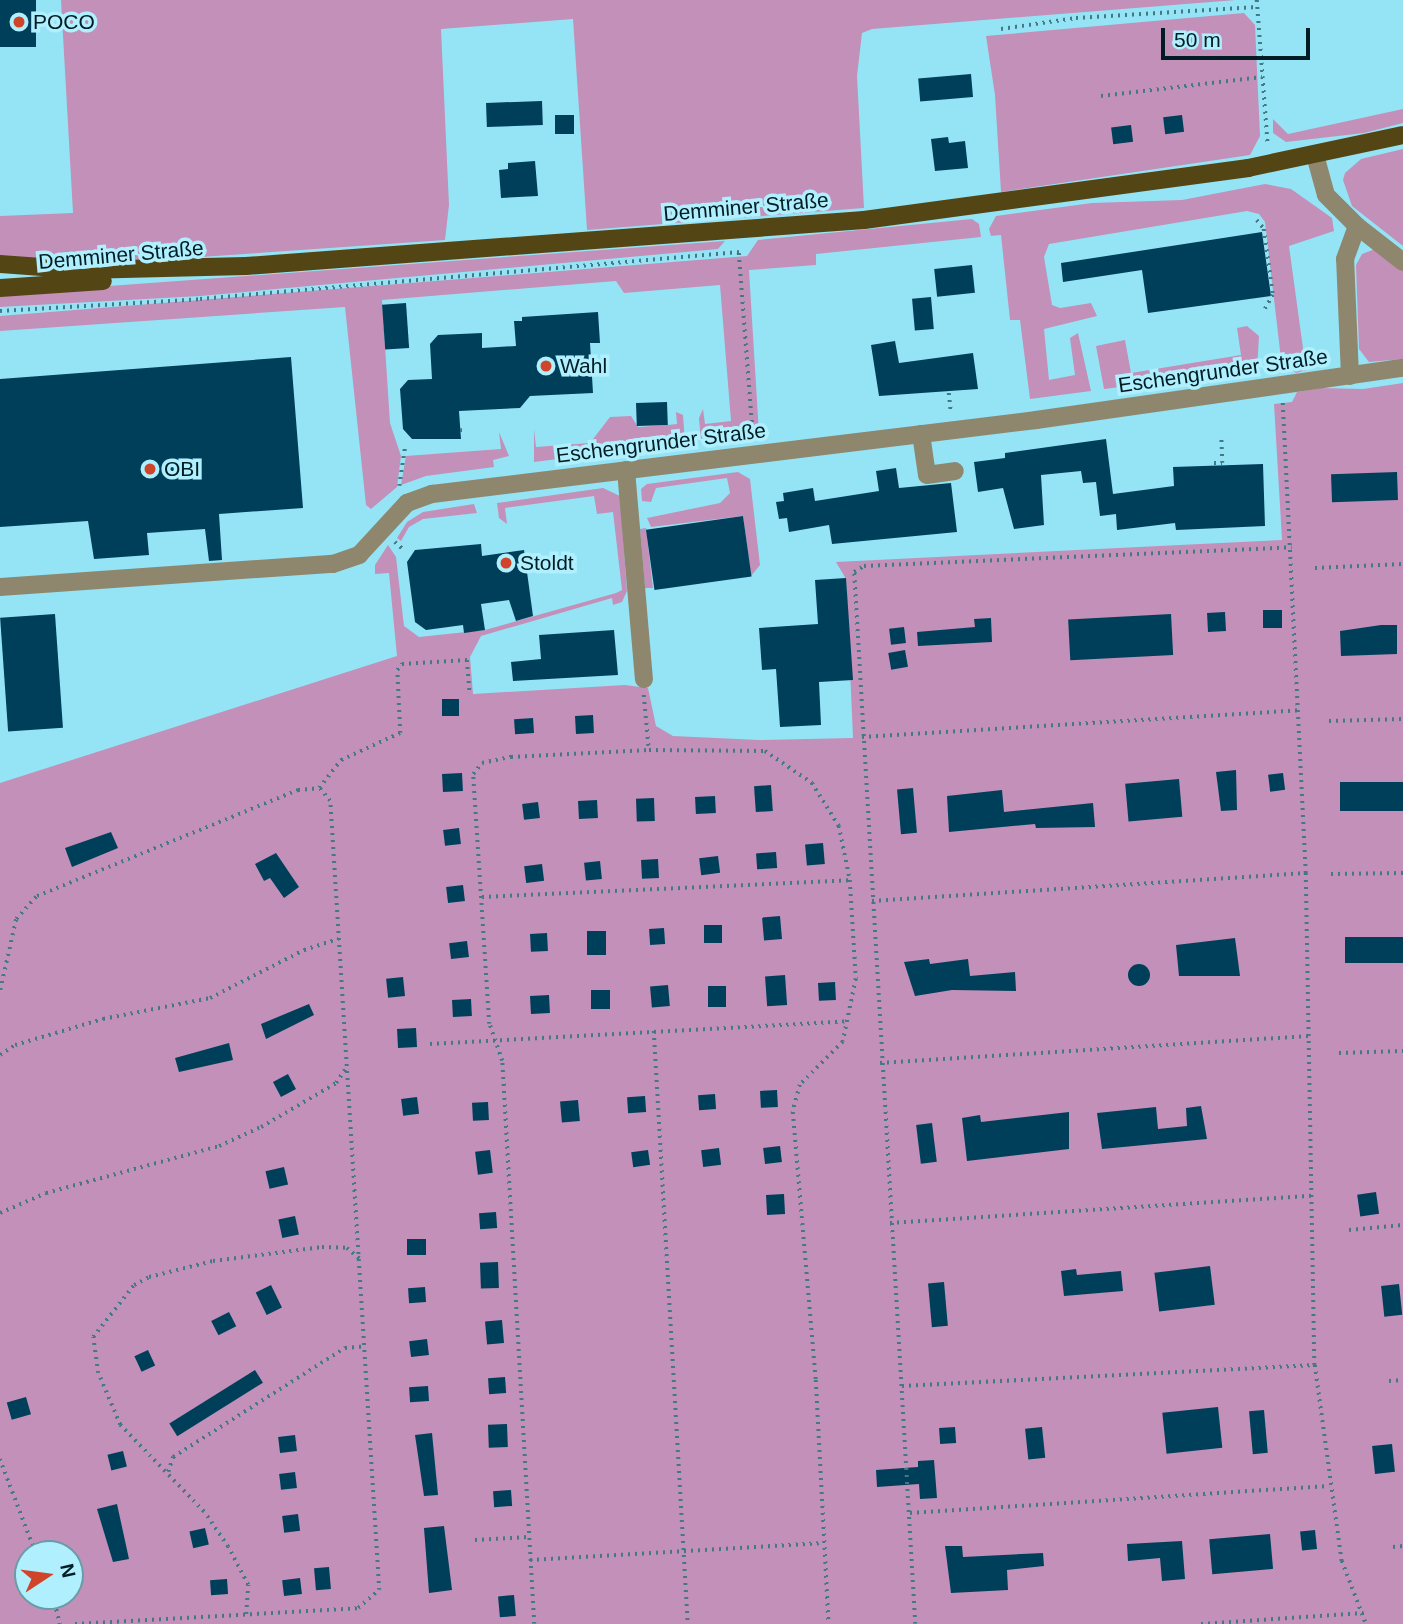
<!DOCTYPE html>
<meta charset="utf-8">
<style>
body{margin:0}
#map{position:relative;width:1403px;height:1624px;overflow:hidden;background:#94e4f6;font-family:Helvetica,sans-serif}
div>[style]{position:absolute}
.green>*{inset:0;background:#c390b9}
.building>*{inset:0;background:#003f59;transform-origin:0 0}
.round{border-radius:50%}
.path>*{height:3.5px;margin-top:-1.75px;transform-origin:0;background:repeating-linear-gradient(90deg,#447984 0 2px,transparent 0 7px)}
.minor>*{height:18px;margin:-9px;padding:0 9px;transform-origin:9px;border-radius:9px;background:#8e876e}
.major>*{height:18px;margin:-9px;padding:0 9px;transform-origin:9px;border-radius:9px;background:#544614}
.dots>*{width:19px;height:19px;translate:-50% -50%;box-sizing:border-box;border:4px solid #b0effd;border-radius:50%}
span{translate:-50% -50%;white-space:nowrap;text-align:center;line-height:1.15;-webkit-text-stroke:7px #b0effd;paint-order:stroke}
.poi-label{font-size:21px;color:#001d23}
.left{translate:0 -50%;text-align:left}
.street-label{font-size:21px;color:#001d23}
.north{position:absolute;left:14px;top:1540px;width:70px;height:70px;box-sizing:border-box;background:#b0effd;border:2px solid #6a9ba6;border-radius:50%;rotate:77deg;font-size:19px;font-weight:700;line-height:28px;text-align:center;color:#001d23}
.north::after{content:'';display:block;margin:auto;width:24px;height:32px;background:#d04529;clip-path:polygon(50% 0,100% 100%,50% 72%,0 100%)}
.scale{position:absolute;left:1161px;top:28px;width:149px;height:32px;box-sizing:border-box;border:4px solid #001d23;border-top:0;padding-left:9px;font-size:21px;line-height:24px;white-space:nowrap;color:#001d23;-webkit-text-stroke:5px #b0effd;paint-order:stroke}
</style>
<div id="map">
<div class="green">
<div style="clip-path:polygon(61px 0,1236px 0,872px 29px,862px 33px,857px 76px,864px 208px,587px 230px,573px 19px,441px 29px,449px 205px,445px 240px,129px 262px,73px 264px,0 257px,0 216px,73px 213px)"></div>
<div style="clip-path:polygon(1244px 13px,1255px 25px,1260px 136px,1250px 155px,1001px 192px,995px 95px,986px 36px)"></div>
<div style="clip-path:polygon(1403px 109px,1403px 123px,1364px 133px,1286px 142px,1273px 133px,1273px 119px,1288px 134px)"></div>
<div style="clip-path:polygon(1403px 149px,1403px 246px,1352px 206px,1343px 180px,1345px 173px,1361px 159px)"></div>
<div style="clip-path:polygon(1265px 184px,1291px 189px,1332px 218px,1334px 231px,1289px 246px,1306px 370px,1296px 373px,1281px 359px,1265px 222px,1259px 214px,1247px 211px,1049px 244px,1044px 257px,1052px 305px,1060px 308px,1091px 303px,1097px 316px,1044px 329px,1049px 380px,1075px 375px,1070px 338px,1078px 333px,1091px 391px,1030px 399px,1020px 320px,1010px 320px,1001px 235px,991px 236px,989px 229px,996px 216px,1092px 203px,1182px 200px)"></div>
<div style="clip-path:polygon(972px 219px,979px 224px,981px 237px,816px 254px,816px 265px,749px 270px,759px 434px,747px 436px,701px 441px,699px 418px,703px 409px,705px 424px,731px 421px,720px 285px,624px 293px,616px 281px,382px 300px,390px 423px,401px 456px,397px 487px,371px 509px,366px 505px,345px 307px,0 331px,0 316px,747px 256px,758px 240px)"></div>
<div style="clip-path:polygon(725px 241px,718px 249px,200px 296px,0 307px,0 294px)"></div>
<div style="clip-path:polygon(1375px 249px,1403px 270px,1403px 359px,1369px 362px,1359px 349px,1356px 265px,1362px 254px)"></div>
<div style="clip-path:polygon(1247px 326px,1259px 336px,1257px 370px,1104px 389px,1096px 346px,1125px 340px,1131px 373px,1241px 355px,1237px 328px)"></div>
<div style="clip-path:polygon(evenodd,1403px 383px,1403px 1624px,0 1624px,0 783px,397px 656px,389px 573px,375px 574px,375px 565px,388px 545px,396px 557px,404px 626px,419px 637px,485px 630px,616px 593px,622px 590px,613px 512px,597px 514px,594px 496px,505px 508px,507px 524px,499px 518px,497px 503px,603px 488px,620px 496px,627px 591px,622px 602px,613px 605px,612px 598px,481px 636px,470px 657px,473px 694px,625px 685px,648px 688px,656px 726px,673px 736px,759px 740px,853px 738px,846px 579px,836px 562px,1282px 540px,1274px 404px,1292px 402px,1297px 392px,1320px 388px,1363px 389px,1403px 383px,28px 1554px,70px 1554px,70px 1596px,28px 1596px,28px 1554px)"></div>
<div style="clip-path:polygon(676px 412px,683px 415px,685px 443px,534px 462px,534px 429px,536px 447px,590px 443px,610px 417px,631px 416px,638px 427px,668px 425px,677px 424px)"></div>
<div style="clip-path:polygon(499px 432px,509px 456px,493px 460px,494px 467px,426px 476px,401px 485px,406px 456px,501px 449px)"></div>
<div style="clip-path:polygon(738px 472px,750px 479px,760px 565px,751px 576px,743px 516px,651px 527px,647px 518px,720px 503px,730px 493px,727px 478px,656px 488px,651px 502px,642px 501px,641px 489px,647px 484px)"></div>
<div style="clip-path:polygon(474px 504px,477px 513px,423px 519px,409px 527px,401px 541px,397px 538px,407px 522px,423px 512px)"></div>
<div style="clip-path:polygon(646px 528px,653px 588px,645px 588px,640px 529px)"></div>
</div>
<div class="building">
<div style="left:0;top:0;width:36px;height:47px"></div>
<div style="left:971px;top:74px;width:23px;height:53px;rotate:85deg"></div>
<div style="left:542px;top:101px;width:24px;height:56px;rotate:88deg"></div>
<div style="left:555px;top:115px;width:19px;height:19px"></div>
<div style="left:1182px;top:115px;width:17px;height:19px;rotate:83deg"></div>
<div style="left:1131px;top:125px;width:17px;height:20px;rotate:83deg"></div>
<div style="clip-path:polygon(948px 137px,949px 143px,965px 141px,968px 168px,935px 171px,931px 139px)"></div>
<div style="clip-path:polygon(535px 161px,538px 196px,501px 198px,499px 170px,508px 169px,508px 163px)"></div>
<div style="clip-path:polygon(1262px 232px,1271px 296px,1148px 313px,1142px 270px,1063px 282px,1061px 263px)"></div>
<div style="left:972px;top:265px;width:28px;height:38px;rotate:84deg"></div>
<div style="left:931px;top:297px;width:32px;height:19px;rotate:85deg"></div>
<div style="left:406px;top:303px;width:45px;height:24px;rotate:86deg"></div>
<div style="clip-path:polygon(598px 312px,600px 343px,590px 343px,593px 393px,530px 396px,520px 408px,459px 411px,461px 439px,412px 439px,403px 429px,400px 389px,408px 380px,432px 379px,430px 344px,438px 335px,482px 333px,482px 348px,516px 346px,514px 321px,522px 321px,522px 317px)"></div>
<div style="clip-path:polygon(895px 341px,899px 363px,973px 353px,978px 389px,879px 396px,871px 345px)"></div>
<div style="clip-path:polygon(291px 357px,303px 508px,219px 514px,222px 560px,209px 561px,205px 529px,147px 533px,149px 555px,94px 559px,88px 521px,0 527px,0 379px)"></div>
<div style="left:667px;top:402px;width:23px;height:31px;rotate:88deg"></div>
<div style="clip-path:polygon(1106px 439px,1113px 494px,1174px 486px,1173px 467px,1263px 464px,1265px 526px,1176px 530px,1175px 523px,1117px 530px,1116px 514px,1100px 516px,1096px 482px,1083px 483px,1081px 471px,1041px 475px,1044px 525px,1014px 529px,1003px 488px,978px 492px,974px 462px,1005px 458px,1005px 453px)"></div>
<div style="clip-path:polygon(896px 468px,899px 488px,951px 483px,957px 532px,832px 544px,829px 525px,789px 532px,787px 518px,779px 519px,776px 502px,784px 501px,783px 493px,813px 488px,815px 501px,879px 491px,876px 471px)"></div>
<div style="left:1397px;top:472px;width:28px;height:66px;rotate:88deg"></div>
<div style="left:743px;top:516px;width:61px;height:98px;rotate:82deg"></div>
<div style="clip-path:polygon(481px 544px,482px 556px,524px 550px,533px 616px,516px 621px,509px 600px,481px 604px,485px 630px,464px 633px,463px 625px,426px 630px,415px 622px,407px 562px,415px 550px)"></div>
<div style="clip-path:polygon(846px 578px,853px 680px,819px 682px,821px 725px,780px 727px,776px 669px,762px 670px,759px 628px,818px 624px,815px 580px)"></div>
<div style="left:1263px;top:610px;width:19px;height:18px"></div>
<div style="left:1225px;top:612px;width:19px;height:18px;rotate:87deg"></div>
<div style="left:55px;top:614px;width:114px;height:55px;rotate:86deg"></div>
<div style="left:1171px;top:614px;width:41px;height:103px;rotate:87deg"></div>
<div style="clip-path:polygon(991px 618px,992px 642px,918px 646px,917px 632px,975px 627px,974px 619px)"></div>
<div style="clip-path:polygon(1381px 625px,1397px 625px,1397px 654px,1341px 656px,1340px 631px)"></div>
<div style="left:904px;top:627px;width:16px;height:15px;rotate:83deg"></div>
<div style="clip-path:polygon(614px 630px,618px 675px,513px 681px,511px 662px,541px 659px,539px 635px)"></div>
<div style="left:905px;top:650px;width:17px;height:17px;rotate:80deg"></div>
<div style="left:442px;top:699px;width:17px;height:17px"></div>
<div style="left:593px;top:715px;width:18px;height:18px;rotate:87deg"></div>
<div style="left:533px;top:718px;width:15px;height:19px;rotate:86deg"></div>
<div style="clip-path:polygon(1236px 770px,1237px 810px,1221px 811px,1216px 772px)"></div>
<div style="left:462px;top:773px;width:18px;height:20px;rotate:87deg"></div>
<div style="left:1283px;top:773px;width:17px;height:15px;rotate:83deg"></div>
<div style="left:1179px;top:779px;width:38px;height:54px;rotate:85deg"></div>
<div style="left:1403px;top:782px;width:29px;height:63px;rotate:90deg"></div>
<div style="left:771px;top:785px;width:26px;height:17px;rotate:86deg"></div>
<div style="left:913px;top:788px;width:45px;height:16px;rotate:85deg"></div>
<div style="clip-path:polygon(1002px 790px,1004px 812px,1093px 803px,1095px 827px,1036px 828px,1035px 824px,949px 832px,947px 796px)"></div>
<div style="left:715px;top:796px;width:17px;height:20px;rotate:87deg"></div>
<div style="left:654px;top:798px;width:23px;height:18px;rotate:88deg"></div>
<div style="left:597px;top:800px;width:18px;height:19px;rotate:87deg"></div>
<div style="left:538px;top:802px;width:16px;height:16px;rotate:83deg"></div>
<div style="left:459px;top:828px;width:16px;height:16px;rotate:83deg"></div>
<div style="clip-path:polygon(111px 832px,118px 848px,72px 867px,65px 848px)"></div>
<div style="left:823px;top:843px;width:21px;height:18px;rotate:85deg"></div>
<div style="left:776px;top:852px;width:16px;height:20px;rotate:86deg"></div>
<div style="clip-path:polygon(276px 853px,299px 887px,284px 898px,270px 878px,264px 881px,255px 864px)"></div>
<div style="left:718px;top:856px;width:17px;height:19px;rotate:83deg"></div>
<div style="left:658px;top:859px;width:19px;height:17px;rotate:87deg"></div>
<div style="left:600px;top:861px;width:18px;height:16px;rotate:84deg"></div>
<div style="left:542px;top:864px;width:17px;height:18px;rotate:83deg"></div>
<div style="left:463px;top:885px;width:16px;height:17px;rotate:83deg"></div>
<div style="left:780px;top:916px;width:23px;height:18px;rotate:85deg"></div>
<div style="left:722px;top:925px;width:18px;height:18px;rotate:90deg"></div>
<div style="left:664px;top:928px;width:16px;height:15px;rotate:86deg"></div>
<div style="left:587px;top:931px;width:19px;height:24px"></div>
<div style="left:547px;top:933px;width:18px;height:17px;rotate:87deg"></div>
<div style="left:1403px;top:937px;width:26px;height:58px;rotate:90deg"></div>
<div style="clip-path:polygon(1235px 938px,1240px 976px,1179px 976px,1176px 945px)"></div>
<div style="left:467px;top:941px;width:16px;height:18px;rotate:83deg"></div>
<div style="clip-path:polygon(929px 959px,930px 964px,968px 959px,970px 976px,1015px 972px,1016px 991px,952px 990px,915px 996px,904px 962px)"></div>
<div class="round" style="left:1128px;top:964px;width:22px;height:22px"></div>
<div style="left:785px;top:975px;width:30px;height:20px;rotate:86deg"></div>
<div style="left:403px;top:977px;width:19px;height:17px;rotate:84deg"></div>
<div style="left:835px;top:982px;width:18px;height:17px;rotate:87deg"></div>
<div style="left:668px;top:985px;width:21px;height:18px;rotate:85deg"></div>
<div style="left:708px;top:986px;width:18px;height:21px"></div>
<div style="left:591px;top:990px;width:19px;height:19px"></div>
<div style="left:549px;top:995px;width:18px;height:19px;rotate:87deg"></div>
<div style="left:471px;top:999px;width:17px;height:19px;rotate:87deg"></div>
<div style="clip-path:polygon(309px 1004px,314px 1015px,266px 1039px,261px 1024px)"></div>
<div style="left:416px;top:1028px;width:19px;height:19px;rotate:87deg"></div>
<div style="clip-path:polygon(229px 1043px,233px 1060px,179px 1072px,175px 1058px)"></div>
<div style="left:288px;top:1074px;width:17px;height:17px;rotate:62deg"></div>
<div style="left:777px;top:1090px;width:17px;height:17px;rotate:87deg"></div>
<div style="left:715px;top:1094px;width:15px;height:17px;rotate:86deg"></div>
<div style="left:645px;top:1096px;width:16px;height:18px;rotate:86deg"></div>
<div style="left:417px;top:1097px;width:17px;height:16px;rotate:83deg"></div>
<div style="left:578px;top:1100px;width:21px;height:18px;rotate:85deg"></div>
<div style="left:488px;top:1102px;width:18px;height:16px;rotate:87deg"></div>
<div style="clip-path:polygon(1201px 1106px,1207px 1139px,1102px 1149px,1097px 1113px,1156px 1107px,1158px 1129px,1187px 1126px,1186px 1108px)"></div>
<div style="clip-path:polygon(1069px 1112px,1069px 1149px,967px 1161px,962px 1118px,980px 1115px,981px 1122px)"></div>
<div style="left:932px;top:1123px;width:39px;height:16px;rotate:83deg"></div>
<div style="left:780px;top:1146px;width:16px;height:17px;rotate:83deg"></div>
<div style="left:719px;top:1148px;width:17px;height:18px;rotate:83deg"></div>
<div style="left:490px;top:1150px;width:23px;height:15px;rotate:83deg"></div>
<div style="left:648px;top:1150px;width:15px;height:17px;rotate:82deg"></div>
<div style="left:284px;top:1167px;width:18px;height:19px;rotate:77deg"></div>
<div style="left:1376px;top:1192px;width:22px;height:19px;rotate:82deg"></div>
<div style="left:784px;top:1194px;width:20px;height:18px;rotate:87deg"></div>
<div style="left:496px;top:1212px;width:16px;height:17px;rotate:86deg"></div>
<div style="left:295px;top:1216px;width:19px;height:17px;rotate:78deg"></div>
<div style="left:407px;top:1239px;width:19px;height:16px"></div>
<div style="left:498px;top:1262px;width:26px;height:18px;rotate:88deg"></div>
<div style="left:1210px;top:1266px;width:39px;height:56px;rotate:83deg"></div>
<div style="clip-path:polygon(1076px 1269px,1077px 1275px,1121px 1271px,1123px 1291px,1064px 1296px,1061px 1271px)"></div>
<div style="left:944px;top:1282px;width:44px;height:16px;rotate:85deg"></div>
<div style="left:1399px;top:1284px;width:31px;height:18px;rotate:84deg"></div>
<div style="left:271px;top:1285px;width:25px;height:17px;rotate:64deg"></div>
<div style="left:425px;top:1287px;width:15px;height:17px;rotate:86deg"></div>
<div style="left:229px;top:1312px;width:16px;height:20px;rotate:63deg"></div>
<div style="left:502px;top:1320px;width:23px;height:17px;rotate:85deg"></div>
<div style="left:427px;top:1339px;width:16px;height:18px;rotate:83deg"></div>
<div style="left:148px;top:1350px;width:17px;height:15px;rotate:65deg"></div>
<div style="left:255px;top:1370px;width:15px;height:101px;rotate:58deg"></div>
<div style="left:505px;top:1377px;width:16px;height:17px;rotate:86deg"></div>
<div style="left:428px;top:1386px;width:15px;height:19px;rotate:86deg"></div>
<div style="left:26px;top:1397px;width:18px;height:20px;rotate:74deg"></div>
<div style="left:1218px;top:1407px;width:41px;height:56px;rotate:84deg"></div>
<div style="left:1264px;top:1410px;width:43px;height:15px;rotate:85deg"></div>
<div style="left:507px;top:1424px;width:23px;height:19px;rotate:88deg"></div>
<div style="left:955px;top:1427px;width:16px;height:16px;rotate:86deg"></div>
<div style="left:1042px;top:1427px;width:31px;height:17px;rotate:84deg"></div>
<div style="clip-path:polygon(432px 1433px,438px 1495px,424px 1496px,415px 1435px)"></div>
<div style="left:295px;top:1435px;width:16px;height:17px;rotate:83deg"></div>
<div style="left:1392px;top:1444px;width:28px;height:20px;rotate:84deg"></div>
<div style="left:123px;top:1451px;width:16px;height:16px;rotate:76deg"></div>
<div style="clip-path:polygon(934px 1460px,937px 1498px,920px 1499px,919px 1484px,877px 1487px,876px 1470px,918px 1467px,918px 1461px)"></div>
<div style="left:295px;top:1472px;width:16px;height:16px;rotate:83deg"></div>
<div style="left:511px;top:1490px;width:16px;height:18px;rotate:86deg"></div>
<div style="clip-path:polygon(117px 1504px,129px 1559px,113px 1562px,97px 1509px)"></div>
<div style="left:298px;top:1514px;width:17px;height:16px;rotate:83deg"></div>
<div style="clip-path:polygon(444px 1526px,452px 1590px,429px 1593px,424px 1528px)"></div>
<div style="left:205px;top:1528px;width:17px;height:16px;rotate:77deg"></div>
<div style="left:1315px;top:1530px;width:19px;height:15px;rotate:84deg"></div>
<div style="left:1270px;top:1534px;width:35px;height:61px;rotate:85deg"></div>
<div style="clip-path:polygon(1182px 1541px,1185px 1579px,1162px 1581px,1160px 1558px,1128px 1561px,1127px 1544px)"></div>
<div style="clip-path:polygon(945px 1546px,962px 1546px,963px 1557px,1043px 1553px,1044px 1566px,1007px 1570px,1008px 1590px,951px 1593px)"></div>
<div style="left:329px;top:1567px;width:22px;height:15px;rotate:85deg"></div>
<div style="left:300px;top:1578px;width:16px;height:18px;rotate:83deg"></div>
<div style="left:227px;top:1579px;width:15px;height:17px;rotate:86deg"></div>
<div style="left:514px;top:1595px;width:21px;height:16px;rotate:85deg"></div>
</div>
<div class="path">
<div style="left:1257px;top:0;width:145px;rotate:85.7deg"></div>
<div style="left:1001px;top:29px;width:76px;rotate:-8.3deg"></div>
<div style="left:1076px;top:18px;width:181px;rotate:-3.5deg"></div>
<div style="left:1101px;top:96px;width:162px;rotate:-6.7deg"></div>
<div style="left:1257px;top:220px;width:11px;rotate:52deg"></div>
<div style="left:1264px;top:229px;width:67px;rotate:82.2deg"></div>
<div style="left:1273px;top:295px;width:18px;rotate:119deg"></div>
<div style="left:739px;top:253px;width:185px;rotate:85.6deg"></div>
<div style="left:0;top:311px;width:200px;rotate:-3.4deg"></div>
<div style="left:200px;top:299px;width:541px;rotate:-4.98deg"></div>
<div style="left:949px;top:393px;width:18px;rotate:84deg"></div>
<div style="left:1283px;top:403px;width:471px;rotate:87.2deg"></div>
<div style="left:1306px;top:873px;width:492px;rotate:89deg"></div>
<div style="left:1315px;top:1365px;width:198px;rotate:82.2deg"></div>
<div style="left:1342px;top:1561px;width:67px;rotate:69.1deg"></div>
<div style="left:460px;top:430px;width:4px;rotate:14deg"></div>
<div style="left:1214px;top:463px;width:8px"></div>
<div style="left:1222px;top:463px;width:24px;rotate:-92deg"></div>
<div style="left:399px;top:486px;width:40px;rotate:-81.5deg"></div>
<div style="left:395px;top:542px;width:12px;rotate:42deg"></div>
<div style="left:1315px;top:568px;width:88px;rotate:-2.6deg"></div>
<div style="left:644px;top:695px;width:55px;rotate:84.8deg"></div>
<div style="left:1329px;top:721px;width:74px;rotate:-1.5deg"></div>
<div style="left:862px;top:737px;width:439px;rotate:-3.5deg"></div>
<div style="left:1331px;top:874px;width:72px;rotate:-0.8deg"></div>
<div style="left:482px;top:897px;width:368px;rotate:-2.6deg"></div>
<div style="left:872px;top:901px;width:435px;rotate:-3.7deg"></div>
<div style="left:0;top:990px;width:73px;rotate:-77.3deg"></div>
<div style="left:16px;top:919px;width:31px;rotate:-48deg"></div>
<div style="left:37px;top:896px;width:282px;rotate:-22.1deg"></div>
<div style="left:298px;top:790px;width:21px;rotate:-5deg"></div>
<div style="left:319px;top:788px;width:36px;rotate:-52deg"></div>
<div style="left:341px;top:760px;width:65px;rotate:-24.6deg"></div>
<div style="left:400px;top:733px;width:63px;rotate:-92.7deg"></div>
<div style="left:397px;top:670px;width:8px;rotate:-50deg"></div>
<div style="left:402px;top:664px;width:65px;rotate:-3.5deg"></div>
<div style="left:467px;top:660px;width:33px;rotate:85deg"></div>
<div style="left:654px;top:1031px;width:594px;rotate:86.72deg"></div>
<div style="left:430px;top:1044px;width:419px;rotate:-3.1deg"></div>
<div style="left:1339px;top:1053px;width:64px;rotate:-1.8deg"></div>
<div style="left:0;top:1055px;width:18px;rotate:-34deg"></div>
<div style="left:15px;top:1045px;width:92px;rotate:-16.5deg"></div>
<div style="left:103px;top:1019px;width:109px;rotate:-11.1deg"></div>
<div style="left:210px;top:998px;width:106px;rotate:-27.1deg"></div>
<div style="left:304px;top:950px;width:36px;rotate:-18deg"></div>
<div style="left:880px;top:1063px;width:432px;rotate:-3.6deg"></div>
<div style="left:0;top:1213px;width:50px;rotate:-23.5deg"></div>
<div style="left:46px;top:1193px;width:179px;rotate:-15.2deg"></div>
<div style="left:219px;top:1146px;width:46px;rotate:-24.3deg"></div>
<div style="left:261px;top:1127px;width:87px;rotate:-30.4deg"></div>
<div style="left:336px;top:1083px;width:17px;rotate:-57deg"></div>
<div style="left:890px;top:1223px;width:422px;rotate:-3.7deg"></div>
<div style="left:1349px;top:1230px;width:54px;rotate:-5.3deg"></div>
<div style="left:1389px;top:1381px;width:14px;rotate:-4deg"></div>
<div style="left:902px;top:1386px;width:414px;rotate:-2.9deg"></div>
<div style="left:0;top:1459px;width:102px;rotate:69.2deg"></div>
<div style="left:168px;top:1472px;width:16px;rotate:-72deg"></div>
<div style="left:173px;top:1457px;width:204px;rotate:-32.4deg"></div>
<div style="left:345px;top:1348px;width:21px;rotate:-5deg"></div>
<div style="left:910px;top:1513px;width:420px;rotate:-3.7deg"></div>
<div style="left:475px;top:1540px;width:53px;rotate:-3.2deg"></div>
<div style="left:1393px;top:1547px;width:10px;rotate:-6deg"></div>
<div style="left:530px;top:1560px;width:294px;rotate:-3.3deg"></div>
<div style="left:53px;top:1596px;width:29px;rotate:76deg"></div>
<div style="left:246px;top:1614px;width:29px;rotate:-86deg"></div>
<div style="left:248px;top:1585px;width:43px;rotate:-117.8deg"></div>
<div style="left:228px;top:1547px;width:42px;rotate:-124.4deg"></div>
<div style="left:204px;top:1512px;width:121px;rotate:-134deg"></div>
<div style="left:120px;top:1425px;width:56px;rotate:-112.9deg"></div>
<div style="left:98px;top:1373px;width:36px;rotate:-98deg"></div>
<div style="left:93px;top:1337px;width:66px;rotate:-51.7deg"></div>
<div style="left:134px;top:1285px;width:17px;rotate:-28deg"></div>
<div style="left:149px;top:1277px;width:66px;rotate:-14deg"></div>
<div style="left:213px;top:1261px;width:110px;rotate:-7.3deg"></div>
<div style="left:322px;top:1247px;width:25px;rotate:2deg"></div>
<div style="left:347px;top:1248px;width:17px;rotate:40deg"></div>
<div style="left:75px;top:1624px;width:283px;rotate:-3.2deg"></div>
<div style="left:358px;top:1608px;width:28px;rotate:-41deg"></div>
<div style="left:379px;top:1590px;width:791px;rotate:-93.55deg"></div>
<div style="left:330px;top:801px;width:17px;rotate:-130deg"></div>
<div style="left:534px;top:1624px;width:564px;rotate:-93.25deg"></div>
<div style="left:502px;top:1061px;width:39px;rotate:-109deg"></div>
<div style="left:489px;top:1024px;width:251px;rotate:-93.7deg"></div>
<div style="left:473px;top:774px;width:14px;rotate:-51deg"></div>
<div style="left:482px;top:763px;width:30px;rotate:-12deg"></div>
<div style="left:511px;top:757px;width:138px;rotate:-2.9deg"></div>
<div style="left:649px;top:750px;width:116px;rotate:0.5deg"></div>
<div style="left:765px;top:751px;width:57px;rotate:34.2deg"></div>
<div style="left:812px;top:783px;width:51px;rotate:57.9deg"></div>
<div style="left:839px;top:826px;width:55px;rotate:78.5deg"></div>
<div style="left:850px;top:880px;width:99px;rotate:86.5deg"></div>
<div style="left:856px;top:979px;width:64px;rotate:101.7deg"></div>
<div style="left:843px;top:1042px;width:61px;rotate:135deg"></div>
<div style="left:800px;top:1085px;width:28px;rotate:105deg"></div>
<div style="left:793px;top:1112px;width:269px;rotate:85.1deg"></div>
<div style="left:816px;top:1380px;width:244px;rotate:87deg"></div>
<div style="left:915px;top:1624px;width:1054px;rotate:-93.32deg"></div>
<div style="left:854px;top:572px;width:12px;rotate:-31deg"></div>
<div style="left:864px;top:566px;width:428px;rotate:-2.5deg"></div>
<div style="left:1201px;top:1624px;width:163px;rotate:-3.9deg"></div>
</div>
<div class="minor">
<div style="left:1315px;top:155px;width:41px;rotate:74.6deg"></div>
<div style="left:1326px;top:195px;width:44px;rotate:45deg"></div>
<div style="left:1357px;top:226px;width:58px;rotate:38deg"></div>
<div style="left:1350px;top:376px;width:117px;rotate:-92.4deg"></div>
<div style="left:1345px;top:259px;width:35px;rotate:-70deg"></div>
<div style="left:921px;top:434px;width:41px;rotate:81.7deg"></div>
<div style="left:927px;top:475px;width:28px;rotate:-8deg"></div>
<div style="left:626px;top:470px;width:210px;rotate:85.1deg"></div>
<div style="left:0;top:587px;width:334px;rotate:-4deg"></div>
<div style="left:333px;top:564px;width:28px;rotate:-19deg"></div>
<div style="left:359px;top:555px;width:71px;rotate:-47.3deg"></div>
<div style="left:407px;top:503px;width:27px;rotate:-20deg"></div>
<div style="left:432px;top:494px;width:609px;rotate:-6.98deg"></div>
<div style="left:1036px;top:420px;width:371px;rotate:-8.1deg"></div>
</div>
<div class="major">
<div style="left:0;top:264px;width:83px;rotate:4.1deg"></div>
<div style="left:83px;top:270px;width:163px;rotate:-1.4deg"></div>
<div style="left:246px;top:266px;width:620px;rotate:-4.26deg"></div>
<div style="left:864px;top:220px;width:388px;rotate:-7.7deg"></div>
<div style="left:1248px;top:168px;width:158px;rotate:-12deg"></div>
<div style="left:0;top:288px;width:103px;rotate:-3.9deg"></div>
</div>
<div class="dots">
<div style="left:19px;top:22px;background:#d04529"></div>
<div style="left:546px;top:366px;background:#d04529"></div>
<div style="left:150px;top:469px;background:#d04529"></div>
<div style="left:506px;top:563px;background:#d04529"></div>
</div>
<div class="poi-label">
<span class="left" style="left:33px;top:22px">POCO</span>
<span class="left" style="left:560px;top:366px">Wahl</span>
<span class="left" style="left:164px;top:469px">OBI</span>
<span class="left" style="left:520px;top:563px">Stoldt</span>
</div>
<div class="street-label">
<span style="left:746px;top:207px;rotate:-5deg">Demminer Straße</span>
<span style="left:121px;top:255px;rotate:-5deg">Demminer Straße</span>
<span style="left:1223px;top:371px;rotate:-8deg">Eschengrunder Straße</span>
<span style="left:661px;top:443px;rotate:-7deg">Eschengrunder Straße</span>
</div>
<div class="north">N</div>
<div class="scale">50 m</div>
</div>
